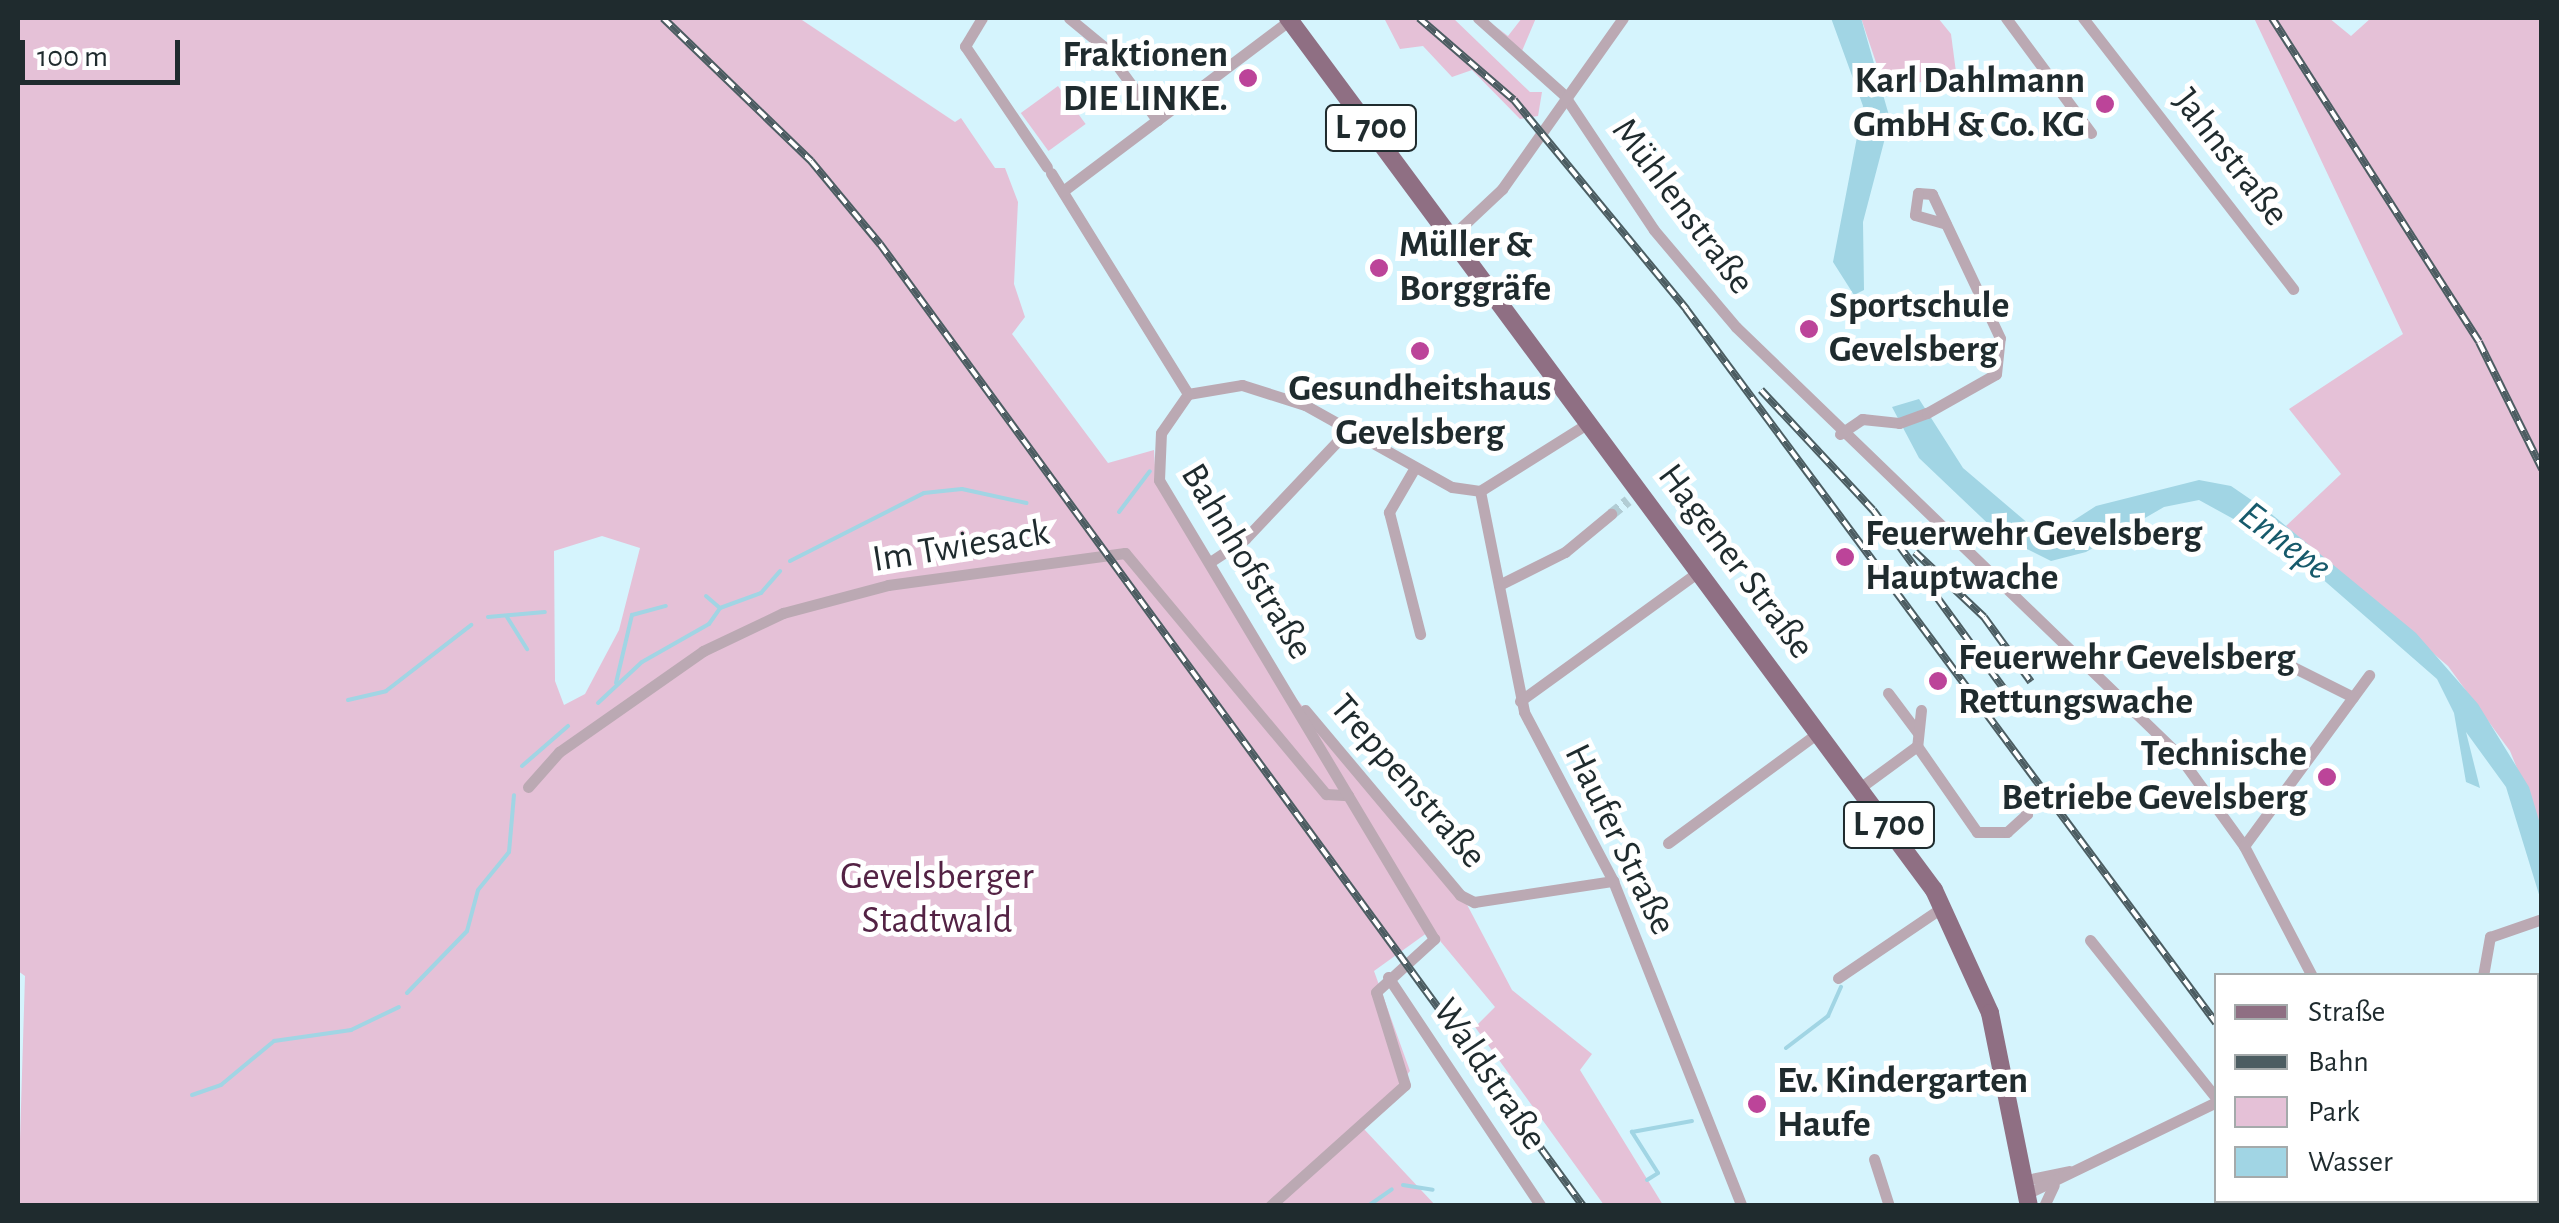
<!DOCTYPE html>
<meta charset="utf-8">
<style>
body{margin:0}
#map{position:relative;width:2559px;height:1223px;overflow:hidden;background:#d5f4fd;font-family:"Alegreya Sans",sans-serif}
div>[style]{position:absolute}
.green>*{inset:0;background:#e5c1d7;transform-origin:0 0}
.water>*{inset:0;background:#a1d5e4}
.stream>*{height:4px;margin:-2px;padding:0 2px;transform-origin:2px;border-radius:2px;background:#a1d5e4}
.street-tunnel>*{height:11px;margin-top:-5.5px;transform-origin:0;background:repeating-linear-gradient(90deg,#b1ccd4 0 11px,transparent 0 16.5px)}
.street>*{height:11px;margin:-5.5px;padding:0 5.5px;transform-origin:5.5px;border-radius:5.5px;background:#bba9b3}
.primary>*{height:18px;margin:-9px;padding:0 9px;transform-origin:9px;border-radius:9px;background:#8f6f83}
.rail>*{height:8px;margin-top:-4px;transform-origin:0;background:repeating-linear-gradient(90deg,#fff 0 11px,#4c5d62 0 22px);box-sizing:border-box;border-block:2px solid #4c5d62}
.dots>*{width:28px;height:28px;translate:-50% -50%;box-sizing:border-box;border:5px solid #fff;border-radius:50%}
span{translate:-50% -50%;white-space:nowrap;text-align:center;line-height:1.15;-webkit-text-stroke:10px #fff;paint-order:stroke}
.shield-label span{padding:2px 8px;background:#fff;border:2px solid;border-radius:8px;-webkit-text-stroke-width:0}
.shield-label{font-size:35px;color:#1f2b2e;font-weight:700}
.poi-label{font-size:38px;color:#1f2b2e;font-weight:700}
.right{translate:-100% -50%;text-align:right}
.left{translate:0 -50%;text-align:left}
.street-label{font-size:38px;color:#1f2b2e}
.park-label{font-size:38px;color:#532244}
.water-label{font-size:40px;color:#165a6b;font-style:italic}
.frame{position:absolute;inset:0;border:20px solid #1f2b2e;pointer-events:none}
.legend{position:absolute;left:2214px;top:973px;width:325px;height:230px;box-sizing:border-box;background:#fff;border:2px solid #a5aaab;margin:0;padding:12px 18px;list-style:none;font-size:30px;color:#1f2b2e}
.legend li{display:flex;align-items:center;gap:20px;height:50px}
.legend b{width:50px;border:2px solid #a5aaab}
.scale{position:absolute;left:20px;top:40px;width:160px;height:45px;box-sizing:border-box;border:5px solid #1f2b2e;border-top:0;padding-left:12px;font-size:30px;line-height:35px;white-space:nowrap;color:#1f2b2e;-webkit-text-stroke:8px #fff;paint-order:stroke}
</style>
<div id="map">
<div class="green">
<div style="clip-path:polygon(evenodd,18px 18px,799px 18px,955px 122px,961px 118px,995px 168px,1005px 168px,1018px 202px,1014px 284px,1025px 317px,1012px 334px,1108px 463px,1154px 450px,1155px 466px,1283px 683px,1463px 897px,1512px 990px,1592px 1054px,1580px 1070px,1663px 1205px,1604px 1205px,1475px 1027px,1495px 1007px,1431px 930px,1374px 971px,1410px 1071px,1363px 1128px,1436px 1206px,18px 1205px,25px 976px,18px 971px,18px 18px,602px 536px,640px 548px,619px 630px,585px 694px,564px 705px,555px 681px,554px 551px,602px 536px)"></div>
<div style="clip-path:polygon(1384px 18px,1453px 18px,1530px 92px,1542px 92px,1538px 116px,1520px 119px,1472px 70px,1452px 77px,1423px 46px,1400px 49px)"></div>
<div style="clip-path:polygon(1522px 18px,1536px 18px,1522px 51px,1495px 26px,1508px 36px)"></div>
<div style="clip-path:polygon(1861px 18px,1938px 18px,1951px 34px,1956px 72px,1886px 92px)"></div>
<div style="clip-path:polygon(2254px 18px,2329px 18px,2351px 36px,2371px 18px,2541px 18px,2541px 827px,2510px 751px,2448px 666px,2286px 526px,2341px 474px,2289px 409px,2403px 334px)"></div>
<div style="left:1058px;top:86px;width:47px;height:46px;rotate:54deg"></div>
<div style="clip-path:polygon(2273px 1201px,2415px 1201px,2409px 1206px)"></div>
</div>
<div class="water">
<div style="clip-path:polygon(1831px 18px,1861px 18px,1890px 119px,1863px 222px,1864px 290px,1854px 295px,1833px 262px,1863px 106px)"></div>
<div style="clip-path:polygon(1919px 399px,1963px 468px,2030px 525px,2065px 526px,2096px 506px,2199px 480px,2231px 486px,2269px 512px,2416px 633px,2478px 704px,2529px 787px,2541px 827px,2541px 901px,2506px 787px,2466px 732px,2480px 788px,2466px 782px,2454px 713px,2437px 679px,2288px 549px,2199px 500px,2164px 507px,2086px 552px,2051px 561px,2001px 536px,1919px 458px,1892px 407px)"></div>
</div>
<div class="stream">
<div style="left:1119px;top:512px;width:51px;rotate:-52.9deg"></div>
<div style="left:790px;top:561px;width:150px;rotate:-26.9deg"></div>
<div style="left:924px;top:493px;width:38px;rotate:-6deg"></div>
<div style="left:962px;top:489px;width:66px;rotate:12.3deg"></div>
<div style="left:706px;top:596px;width:18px;rotate:41deg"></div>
<div style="left:488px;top:617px;width:57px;rotate:-5deg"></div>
<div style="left:507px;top:617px;width:38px;rotate:58deg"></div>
<div style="left:616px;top:683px;width:70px;rotate:-76.8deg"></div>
<div style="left:632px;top:615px;width:35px;rotate:-15deg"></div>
<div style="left:348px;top:700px;width:39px;rotate:-13deg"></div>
<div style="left:386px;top:691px;width:108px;rotate:-37.8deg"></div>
<div style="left:598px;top:703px;width:60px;rotate:-43deg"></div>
<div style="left:642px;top:662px;width:77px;rotate:-29.6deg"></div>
<div style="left:709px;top:624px;width:19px;rotate:-55deg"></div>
<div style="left:720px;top:608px;width:44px;rotate:-20.1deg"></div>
<div style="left:761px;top:593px;width:29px;rotate:-49deg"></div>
<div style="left:522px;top:766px;width:61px;rotate:-41deg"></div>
<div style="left:407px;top:993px;width:86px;rotate:-45.9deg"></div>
<div style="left:467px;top:931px;width:42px;rotate:-75deg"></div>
<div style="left:478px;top:890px;width:49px;rotate:-50.8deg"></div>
<div style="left:509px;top:852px;width:57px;rotate:-85deg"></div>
<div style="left:1786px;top:1048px;width:53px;rotate:-37.3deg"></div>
<div style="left:1828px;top:1016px;width:32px;rotate:-66deg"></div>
<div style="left:192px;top:1095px;width:31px;rotate:-19deg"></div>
<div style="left:221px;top:1085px;width:69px;rotate:-39.7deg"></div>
<div style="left:274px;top:1041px;width:78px;rotate:-8.1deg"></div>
<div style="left:351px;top:1030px;width:53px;rotate:-25.6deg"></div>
<div style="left:1647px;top:1180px;width:13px;rotate:-32deg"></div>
<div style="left:1658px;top:1173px;width:49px;rotate:-122.4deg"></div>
<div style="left:1632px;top:1132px;width:61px;rotate:-10.4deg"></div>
<div style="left:1403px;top:1185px;width:30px;rotate:9deg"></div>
<div style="left:1368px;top:1206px;width:29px;rotate:-35deg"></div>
</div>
<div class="street-tunnel">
<div style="left:1611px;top:514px;width:22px;rotate:-39deg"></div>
</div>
<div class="street">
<div style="left:982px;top:18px;width:33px;rotate:121deg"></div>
<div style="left:965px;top:46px;width:146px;rotate:55.9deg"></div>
<div style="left:1069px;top:18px;width:44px;rotate:39.5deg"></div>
<div style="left:1103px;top:46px;width:92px;rotate:53.9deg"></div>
<div style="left:1478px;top:18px;width:115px;rotate:41.8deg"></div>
<div style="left:1564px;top:95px;width:162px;rotate:56.3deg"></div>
<div style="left:1654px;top:230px;width:127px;rotate:49.8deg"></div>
<div style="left:1736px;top:327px;width:613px;rotate:44.01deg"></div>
<div style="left:2177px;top:753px;width:115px;rotate:54.2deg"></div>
<div style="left:2244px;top:846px;width:147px;rotate:62.4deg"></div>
<div style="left:2006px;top:18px;width:143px;rotate:53.5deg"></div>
<div style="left:2083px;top:18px;width:343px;rotate:52.2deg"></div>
<div style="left:1051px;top:173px;width:260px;rotate:58.2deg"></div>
<div style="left:1063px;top:191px;width:284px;rotate:-37deg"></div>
<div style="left:1452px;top:236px;width:69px;rotate:-43.2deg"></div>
<div style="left:1502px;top:189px;width:209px;rotate:-54.7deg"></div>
<div style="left:1840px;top:434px;width:27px;rotate:-34deg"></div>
<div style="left:1862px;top:419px;width:37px;rotate:6deg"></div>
<div style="left:1899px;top:423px;width:30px;rotate:-20deg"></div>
<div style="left:1927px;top:413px;width:79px;rotate:-29.5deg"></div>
<div style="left:1996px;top:374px;width:36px;rotate:-84deg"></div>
<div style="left:2000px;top:338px;width:159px;rotate:-115.3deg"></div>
<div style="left:1932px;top:194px;width:14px;rotate:-176deg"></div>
<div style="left:1918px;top:193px;width:22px;rotate:98deg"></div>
<div style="left:1915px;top:215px;width:32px;rotate:16deg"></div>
<div style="left:1414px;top:469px;width:50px;rotate:120.2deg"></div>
<div style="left:1389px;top:512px;width:126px;rotate:75.7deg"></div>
<div style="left:1480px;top:491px;width:225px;rotate:78.7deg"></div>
<div style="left:1524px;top:712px;width:191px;rotate:62.2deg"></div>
<div style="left:1613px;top:881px;width:350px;rotate:68.4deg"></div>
<div style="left:1210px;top:562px;width:42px;rotate:-33.3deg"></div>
<div style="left:1245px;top:539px;width:151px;rotate:-46.6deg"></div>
<div style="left:1499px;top:585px;width:74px;rotate:-26.6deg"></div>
<div style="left:1565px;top:552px;width:60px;rotate:-39.6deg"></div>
<div style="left:2285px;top:663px;width:76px;rotate:26.6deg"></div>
<div style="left:1888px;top:693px;width:50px;rotate:53.1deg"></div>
<div style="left:1520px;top:701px;width:223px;rotate:-35.9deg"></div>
<div style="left:1305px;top:710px;width:241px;rotate:50deg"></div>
<div style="left:1460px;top:895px;width:16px;rotate:27deg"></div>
<div style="left:1474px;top:902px;width:141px;rotate:-8.6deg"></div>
<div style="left:1921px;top:710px;width:36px;rotate:96deg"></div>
<div style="left:1917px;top:746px;width:105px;rotate:55.1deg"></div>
<div style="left:1977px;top:832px;width:30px"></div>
<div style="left:2007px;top:832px;width:27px;rotate:-42deg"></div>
<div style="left:2027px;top:814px;width:21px;rotate:-104deg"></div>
<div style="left:528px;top:787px;width:47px;rotate:-48.5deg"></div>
<div style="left:559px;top:752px;width:176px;rotate:-35deg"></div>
<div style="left:703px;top:651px;width:89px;rotate:-25.4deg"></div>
<div style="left:783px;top:613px;width:109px;rotate:-14.9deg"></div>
<div style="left:888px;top:585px;width:239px;rotate:-7.7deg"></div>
<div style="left:1125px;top:553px;width:314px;rotate:50.2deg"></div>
<div style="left:1326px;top:794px;width:22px;rotate:3deg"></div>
<div style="left:1861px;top:787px;width:69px;rotate:-36.2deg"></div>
<div style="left:1668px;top:843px;width:186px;rotate:-36.3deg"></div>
<div style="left:2244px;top:846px;width:212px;rotate:-53.8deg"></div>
<div style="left:2090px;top:940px;width:202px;rotate:51.4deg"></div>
<div style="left:2483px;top:976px;width:40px;rotate:-80deg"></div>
<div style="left:2490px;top:937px;width:55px;rotate:-19.1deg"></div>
<div style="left:1388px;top:977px;width:275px;rotate:56.3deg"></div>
<div style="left:1838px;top:978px;width:127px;rotate:-34.1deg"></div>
<div style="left:1874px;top:1159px;width:49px;rotate:72.3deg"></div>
<div style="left:2022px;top:1181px;width:48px;rotate:-12deg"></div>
<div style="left:2024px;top:1195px;width:213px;rotate:-25.8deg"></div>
<div style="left:1270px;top:1206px;width:181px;rotate:-41.9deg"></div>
<div style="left:1405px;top:1085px;width:97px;rotate:-107.3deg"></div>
<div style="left:1376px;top:992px;width:79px;rotate:-42.4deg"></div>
<div style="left:1434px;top:939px;width:535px;rotate:-120.93deg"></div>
<div style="left:1159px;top:480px;width:47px;rotate:-87.6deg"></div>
<div style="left:1161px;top:433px;width:47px;rotate:-55.3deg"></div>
<div style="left:1188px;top:394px;width:55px;rotate:-9.5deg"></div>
<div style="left:1242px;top:385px;width:66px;rotate:17.6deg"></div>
<div style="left:1305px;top:405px;width:168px;rotate:29.2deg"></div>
<div style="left:1452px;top:487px;width:28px;rotate:8deg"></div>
<div style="left:1480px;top:491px;width:130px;rotate:-32.1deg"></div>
<div style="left:2044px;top:1206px;width:23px;rotate:-65deg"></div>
</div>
<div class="primary">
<div style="left:1288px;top:18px;width:1085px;rotate:53.47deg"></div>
<div style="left:1934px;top:890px;width:135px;rotate:65.5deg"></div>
<div style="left:1990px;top:1013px;width:197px;rotate:78.6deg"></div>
</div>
<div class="rail">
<div style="left:663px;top:18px;width:206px;rotate:44deg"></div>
<div style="left:811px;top:161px;width:108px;rotate:50.3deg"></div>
<div style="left:880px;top:244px;width:1191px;rotate:53.84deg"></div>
<div style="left:1419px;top:18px;width:125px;rotate:40.8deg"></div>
<div style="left:1514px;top:100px;width:271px;rotate:50.5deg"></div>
<div style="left:1686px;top:309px;width:889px;rotate:53.41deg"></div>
<div style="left:2272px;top:18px;width:384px;rotate:57.4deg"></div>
<div style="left:2479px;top:342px;width:142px;rotate:63.6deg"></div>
<div style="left:1761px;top:390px;width:164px;rotate:47deg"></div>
<div style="left:1873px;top:510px;width:235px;rotate:53.8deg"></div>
<div style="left:1915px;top:552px;width:95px;rotate:43.3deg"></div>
<div style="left:1984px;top:617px;width:80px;rotate:54.1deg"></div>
<div style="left:2316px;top:1200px;width:7px;rotate:63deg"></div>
</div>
<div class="dots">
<div style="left:1248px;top:78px;background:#bc4499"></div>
<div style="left:2105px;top:104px;background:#bc4499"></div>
<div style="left:1379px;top:268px;background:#bc4499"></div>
<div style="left:1809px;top:329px;background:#bc4499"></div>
<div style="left:1420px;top:351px;background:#bc4499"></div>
<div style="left:1845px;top:557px;background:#bc4499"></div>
<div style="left:1938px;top:681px;background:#bc4499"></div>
<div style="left:2327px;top:777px;background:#bc4499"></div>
<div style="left:1757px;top:1104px;background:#bc4499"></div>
</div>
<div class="shield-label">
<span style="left:1371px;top:128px">L 700</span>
<span style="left:1889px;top:825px">L 700</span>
</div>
<div class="poi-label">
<span class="right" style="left:1228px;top:78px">Fraktionen<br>DIE LINKE.</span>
<span class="right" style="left:2085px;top:104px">Karl Dahlmann<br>GmbH &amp; Co. KG</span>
<span class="left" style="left:1399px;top:268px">Müller &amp;<br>Borggräfe</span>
<span class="left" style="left:1829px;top:329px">Sportschule<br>Gevelsberg</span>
<span style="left:1420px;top:412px">Gesundheitshaus<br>Gevelsberg</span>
<span class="left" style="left:1865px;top:557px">Feuerwehr Gevelsberg<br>Hauptwache</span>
<span class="left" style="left:1958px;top:681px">Feuerwehr Gevelsberg<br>Rettungswache</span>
<span class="right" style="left:2307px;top:777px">Technische<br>Betriebe Gevelsberg</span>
<span class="left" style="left:1777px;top:1104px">Ev. Kindergarten<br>Haufe</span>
</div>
<div class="street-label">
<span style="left:2230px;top:158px;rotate:52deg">Jahnstraße</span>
<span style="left:1682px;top:207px;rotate:53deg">Mühlenstraße</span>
<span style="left:961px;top:547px;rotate:-9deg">Im Twiesack</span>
<span style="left:1246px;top:562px;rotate:59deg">Bahnhofstraße</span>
<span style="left:1735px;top:562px;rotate:53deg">Hagener Straße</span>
<span style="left:1407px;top:782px;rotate:49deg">Treppenstraße</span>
<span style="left:1619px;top:840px;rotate:64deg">Haufer Straße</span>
<span style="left:1489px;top:1075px;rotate:56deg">Waldstraße</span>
</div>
<div class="park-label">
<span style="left:937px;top:900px">Gevelsberger<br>Stadtwald</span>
</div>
<div class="water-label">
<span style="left:2285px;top:541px;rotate:37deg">Ennepe</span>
</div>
<div class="frame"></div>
<ul class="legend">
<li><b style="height:12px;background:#8f6f83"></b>Straße</li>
<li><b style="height:12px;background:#4c5d62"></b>Bahn</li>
<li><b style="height:28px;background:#e5c1d7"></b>Park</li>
<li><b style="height:28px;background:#a1d5e4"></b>Wasser</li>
</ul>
<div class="scale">100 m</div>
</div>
